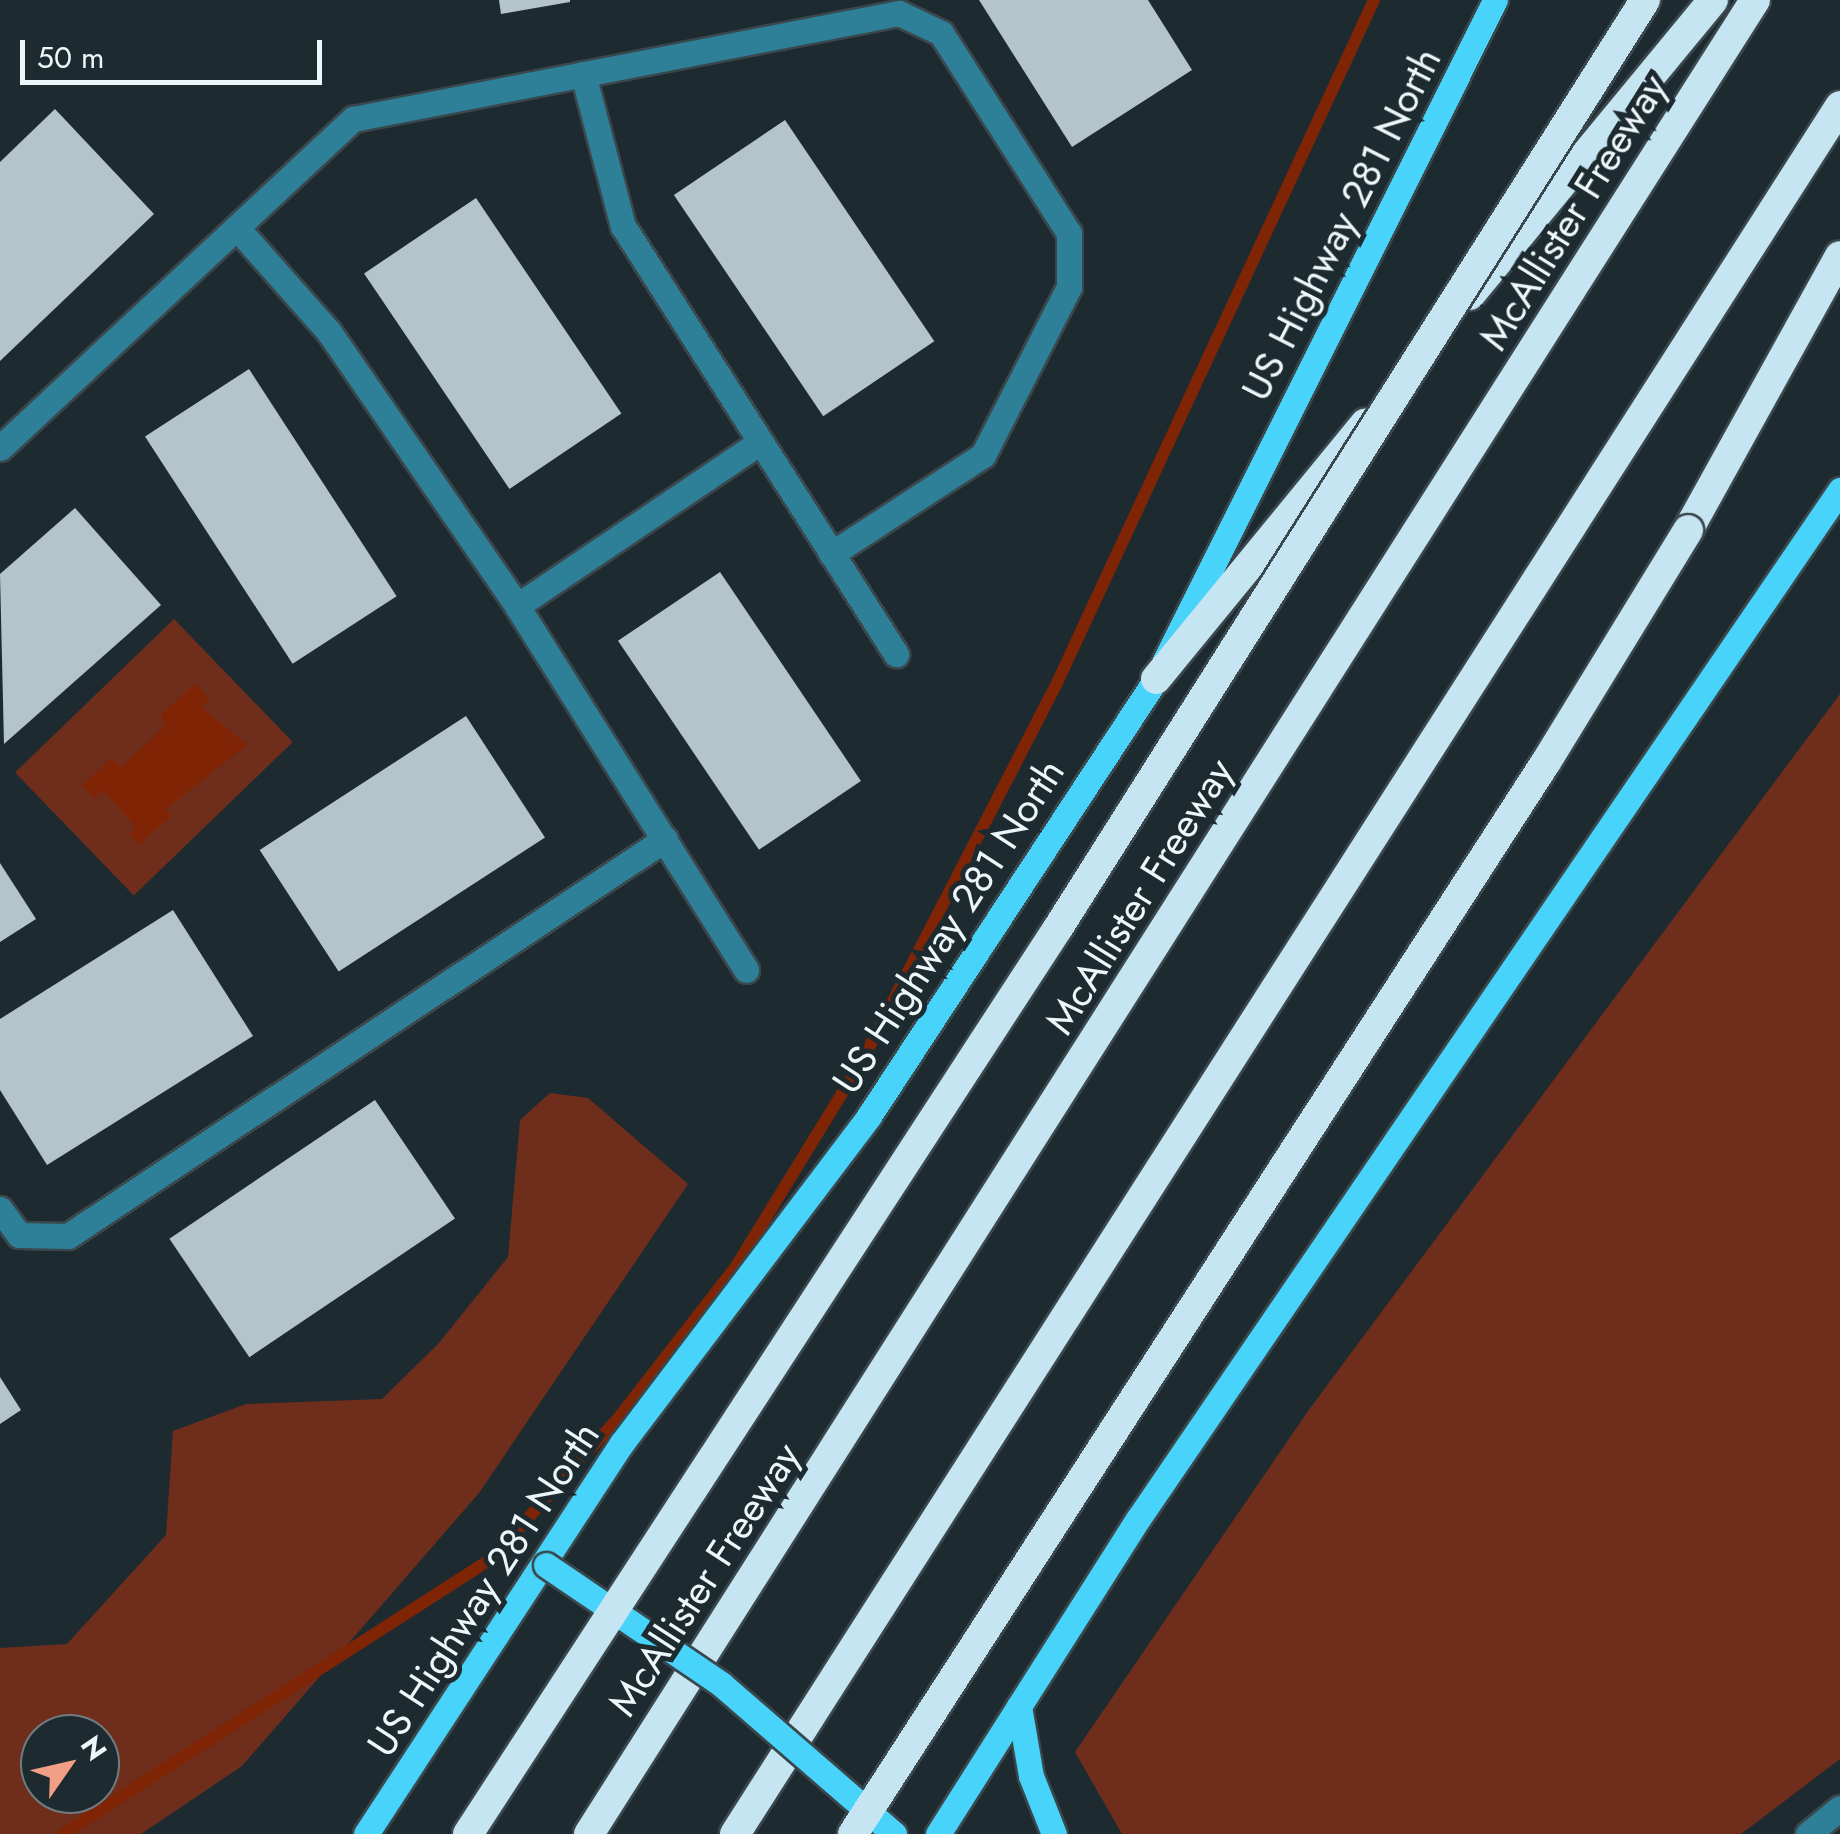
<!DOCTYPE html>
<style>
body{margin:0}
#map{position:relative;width:1840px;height:1834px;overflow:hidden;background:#1d2b30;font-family:Jost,sans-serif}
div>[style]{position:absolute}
.green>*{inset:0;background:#6f2e1c;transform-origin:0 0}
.water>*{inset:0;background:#7f2505}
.stream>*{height:12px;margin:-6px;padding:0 6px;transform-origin:6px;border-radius:6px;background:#7f2505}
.building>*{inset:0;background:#b3c5cb;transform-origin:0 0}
.roads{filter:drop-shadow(2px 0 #3a474c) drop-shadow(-2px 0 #3a474c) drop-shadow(0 2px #3a474c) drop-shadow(0 -2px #3a474c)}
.minor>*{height:25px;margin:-12.5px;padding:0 12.5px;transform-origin:12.5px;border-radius:12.5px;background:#2e7f98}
.major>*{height:25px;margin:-12.5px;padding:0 12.5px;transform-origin:12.5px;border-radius:12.5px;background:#48d3fb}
.highway>*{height:30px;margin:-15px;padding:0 15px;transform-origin:15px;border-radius:15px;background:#c4e5f1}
.bridges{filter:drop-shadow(2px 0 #3a474c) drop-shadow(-2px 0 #3a474c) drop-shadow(0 2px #3a474c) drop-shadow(0 -2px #3a474c)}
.major-bridge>*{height:25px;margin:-12.5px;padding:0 12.5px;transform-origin:12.5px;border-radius:12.5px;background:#48d3fb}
.highway-bridge>*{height:30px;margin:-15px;padding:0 15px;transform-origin:15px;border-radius:15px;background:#c4e5f1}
span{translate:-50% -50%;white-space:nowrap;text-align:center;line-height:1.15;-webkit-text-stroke:10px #1d2b30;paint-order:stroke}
.street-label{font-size:40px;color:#edf6f9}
.north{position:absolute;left:20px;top:1714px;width:100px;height:100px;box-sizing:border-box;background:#1d2b30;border:2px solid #707c80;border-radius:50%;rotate:56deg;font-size:28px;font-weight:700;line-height:40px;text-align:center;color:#edf6f9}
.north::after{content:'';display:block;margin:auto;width:35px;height:45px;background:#f39f86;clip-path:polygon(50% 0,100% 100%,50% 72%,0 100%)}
.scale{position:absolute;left:20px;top:40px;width:302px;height:45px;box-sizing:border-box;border:5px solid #edf6f9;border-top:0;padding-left:12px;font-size:30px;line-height:35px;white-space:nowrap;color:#edf6f9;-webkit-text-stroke:8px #1d2b30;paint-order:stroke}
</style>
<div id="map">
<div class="green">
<div style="left:174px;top:619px;width:171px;height:221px;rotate:46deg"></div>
<div style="clip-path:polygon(1840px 694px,1840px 1759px,1741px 1834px,1122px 1834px,1075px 1752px,1308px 1411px)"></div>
<div style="clip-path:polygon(evenodd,550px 1093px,588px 1098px,688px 1184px,479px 1493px,242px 1766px,141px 1834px,0 1834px,0 1648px,67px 1644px,166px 1535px,173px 1431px,246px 1404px,382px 1399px,439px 1343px,508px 1257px,520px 1120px,550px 1093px,40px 1734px,100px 1734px,100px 1794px,40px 1794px,40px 1734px)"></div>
</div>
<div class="water">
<div style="clip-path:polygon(195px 684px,209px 699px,202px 707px,247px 745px,166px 809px,171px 816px,139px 845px,129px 834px,136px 827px,103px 791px,94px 798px,82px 785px,112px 758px,121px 767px,164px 727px,161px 714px)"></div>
</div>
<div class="stream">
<div style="left:63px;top:1834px;width:509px;rotate:-32.72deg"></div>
<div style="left:491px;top:1559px;width:193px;rotate:-47.9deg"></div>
<div style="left:620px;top:1416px;width:187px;rotate:-52.2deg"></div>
<div style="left:735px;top:1268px;width:245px;rotate:-58.5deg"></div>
<div style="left:863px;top:1059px;width:423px;rotate:-62.7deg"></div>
<div style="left:1057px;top:683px;width:753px;rotate:-65.1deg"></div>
</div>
<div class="building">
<div style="clip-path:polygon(499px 0,570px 0,570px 2px,501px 14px)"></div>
<div style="clip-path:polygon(979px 0,1148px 0,1192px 70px,1072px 147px)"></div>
<div style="clip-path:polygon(55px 109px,154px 214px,0 361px,0 162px)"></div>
<div style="left:785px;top:120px;width:267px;height:134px;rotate:56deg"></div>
<div style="left:476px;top:198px;width:260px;height:135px;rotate:56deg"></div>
<div style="left:249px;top:369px;width:271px;height:124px;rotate:57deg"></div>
<div style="clip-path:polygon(75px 508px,161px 605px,4px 744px,0 574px)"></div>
<div style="left:720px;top:572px;width:252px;height:123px;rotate:56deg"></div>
<div style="left:466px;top:716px;width:145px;height:246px;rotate:57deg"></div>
<div style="clip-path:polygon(0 863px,36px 919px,0 942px)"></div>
<div style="clip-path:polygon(173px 910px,253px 1036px,47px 1165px,0 1090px,0 1019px)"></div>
<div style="left:375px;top:1100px;width:143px;height:248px;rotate:56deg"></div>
<div style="clip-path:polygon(0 1377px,21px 1410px,0 1424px)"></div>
</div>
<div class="roads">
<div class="minor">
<div style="left:583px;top:74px;width:157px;rotate:75.3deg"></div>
<div style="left:623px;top:226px;width:508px;rotate:57.47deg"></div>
<div style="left:237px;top:228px;width:139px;rotate:48.5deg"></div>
<div style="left:329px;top:332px;width:332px;rotate:55.5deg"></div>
<div style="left:517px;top:606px;width:430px;rotate:57.8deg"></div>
<div style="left:0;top:448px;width:483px;rotate:-43deg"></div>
<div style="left:353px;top:119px;width:556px;rotate:-10.99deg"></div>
<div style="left:899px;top:13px;width:47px;rotate:25.5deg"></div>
<div style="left:941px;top:33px;width:237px;rotate:57.4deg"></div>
<div style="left:1069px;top:233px;width:54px;rotate:90deg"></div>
<div style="left:1069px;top:287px;width:189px;rotate:117.1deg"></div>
<div style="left:983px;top:455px;width:181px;rotate:146.9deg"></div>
<div style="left:517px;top:606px;width:293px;rotate:-34deg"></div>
<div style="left:0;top:1209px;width:32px;rotate:54deg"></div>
<div style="left:19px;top:1235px;width:49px;rotate:1.2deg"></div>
<div style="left:68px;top:1236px;width:717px;rotate:-33.62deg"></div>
<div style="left:1808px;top:1834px;width:41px;rotate:-39.1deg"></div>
</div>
<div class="major">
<div style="left:1019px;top:1706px;width:71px;rotate:80.3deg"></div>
<div style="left:1031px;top:1776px;width:62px;rotate:68.4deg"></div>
<div style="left:366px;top:1834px;width:467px;rotate:-56.8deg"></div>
<div style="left:622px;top:1443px;width:410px;rotate:-52.9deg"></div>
<div style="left:869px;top:1116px;width:523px;rotate:-56.71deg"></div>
<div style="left:1156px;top:679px;width:759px;rotate:-63.47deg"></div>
<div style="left:938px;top:1834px;width:373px;rotate:-57.6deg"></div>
<div style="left:1138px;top:1519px;width:1246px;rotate:-55.7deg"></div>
</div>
<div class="highway">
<div style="left:1470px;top:295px;width:382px;rotate:-50.5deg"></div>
<div style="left:1688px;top:530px;width:313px;rotate:-61deg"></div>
<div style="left:1156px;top:679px;width:330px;rotate:-50.7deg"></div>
<div style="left:589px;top:1834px;width:2173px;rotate:-57.55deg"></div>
<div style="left:735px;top:1834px;width:2051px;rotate:-57.4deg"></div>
</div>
</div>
<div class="bridges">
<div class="major-bridge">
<div style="left:546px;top:1565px;width:212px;rotate:34.2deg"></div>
<div style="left:721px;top:1684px;width:229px;rotate:40.9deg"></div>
</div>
<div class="highway-bridge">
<div style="left:468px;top:1834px;width:1081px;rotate:-56.93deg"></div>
<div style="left:1058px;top:928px;width:1098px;rotate:-57.68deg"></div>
<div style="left:853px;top:1834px;width:1276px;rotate:-57.12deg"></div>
<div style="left:1546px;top:762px;width:272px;rotate:-58.5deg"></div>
</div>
</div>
<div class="street-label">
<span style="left:1573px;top:212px;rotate:-58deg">McAllister Freeway</span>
<span style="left:1341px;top:224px;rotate:-63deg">US Highway 281 North</span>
<span style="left:1139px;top:896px;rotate:-58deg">McAllister Freeway</span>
<span style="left:948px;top:926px;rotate:-57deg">US Highway 281 North</span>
<span style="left:704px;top:1579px;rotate:-57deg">McAllister Freeway</span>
<span style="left:483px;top:1589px;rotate:-57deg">US Highway 281 North</span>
</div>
<div class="north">N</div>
<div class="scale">50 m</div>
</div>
